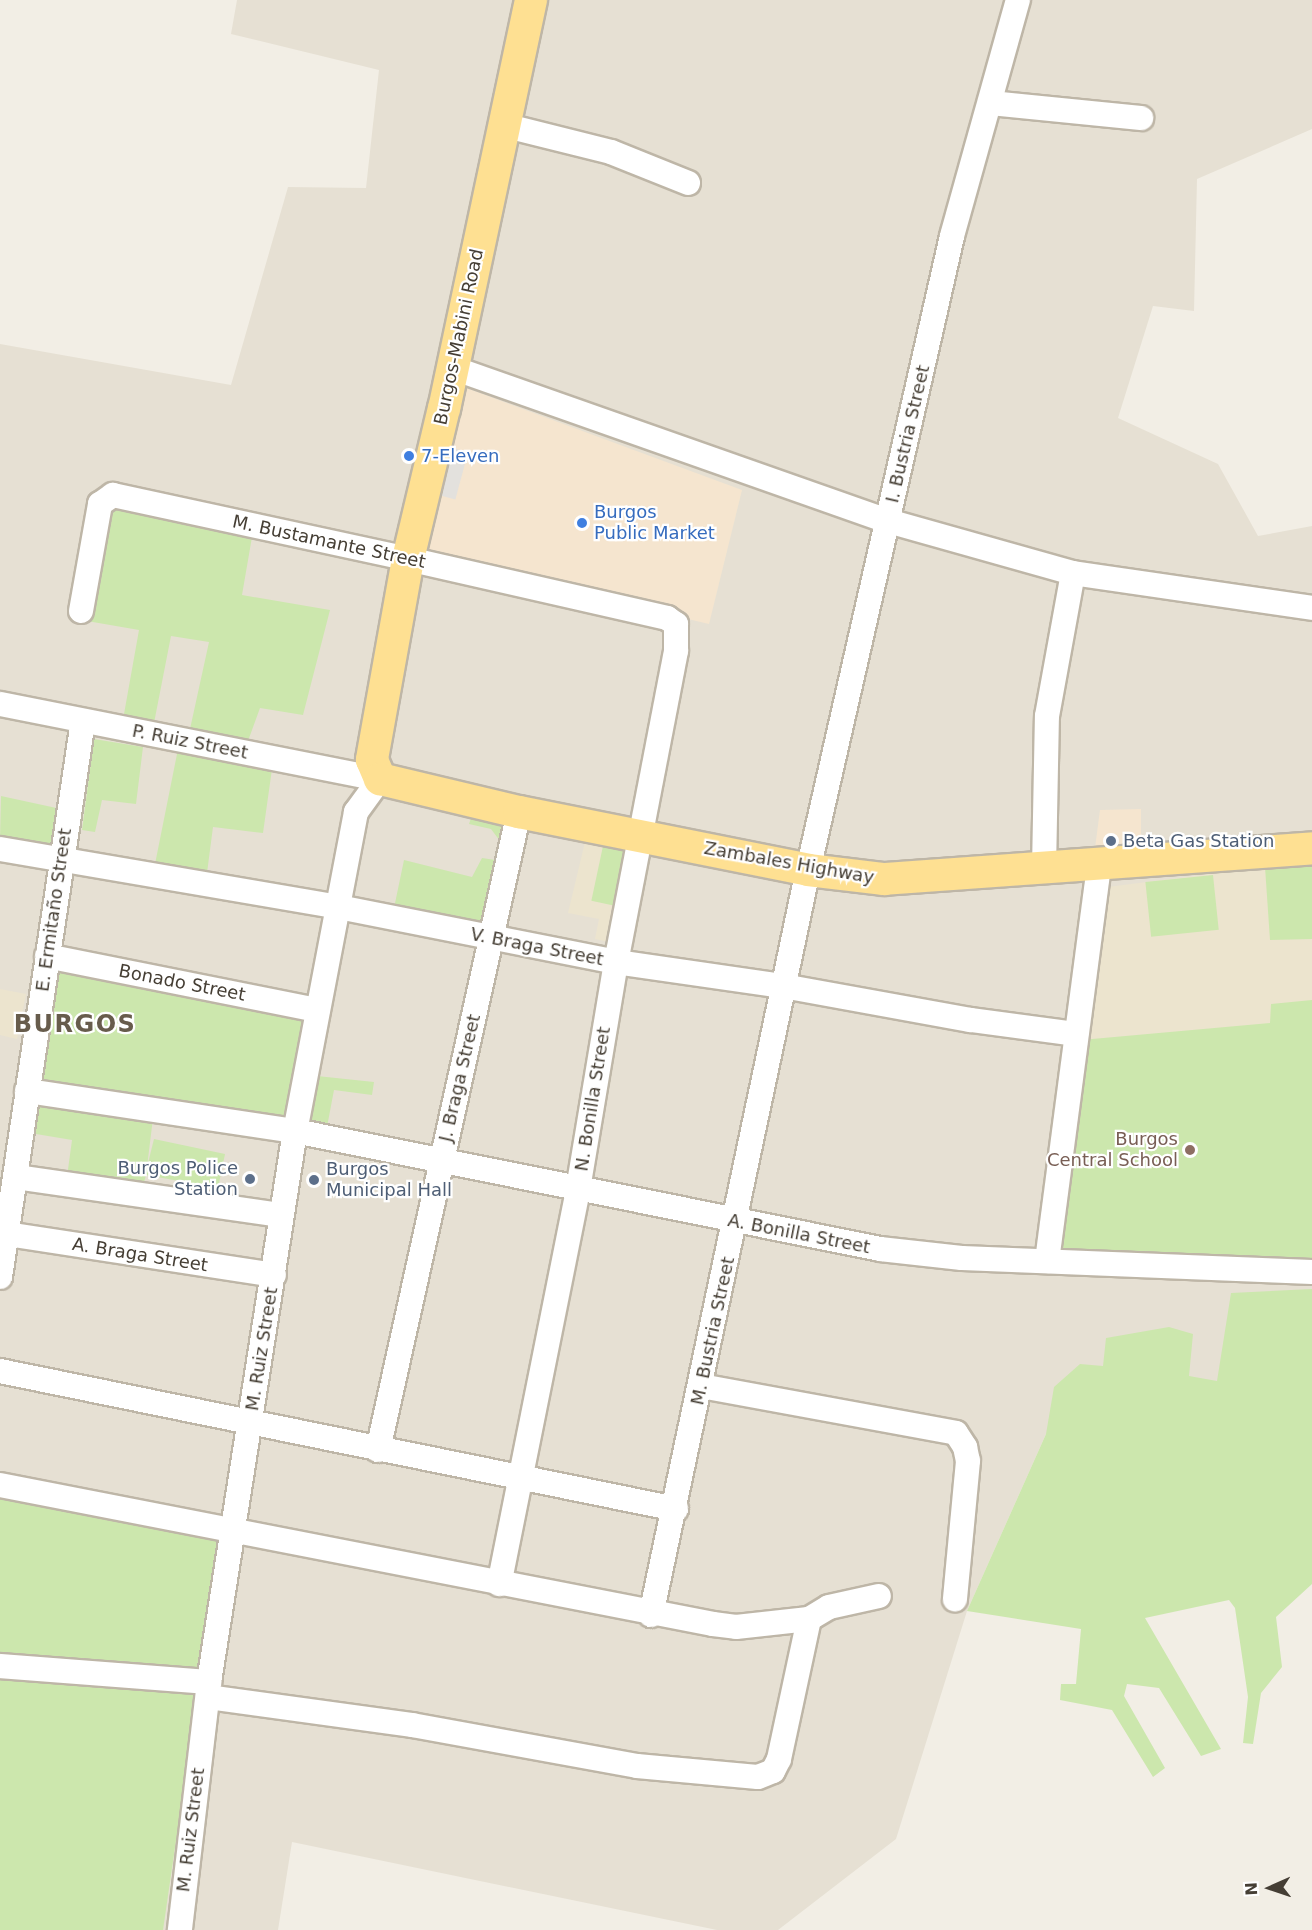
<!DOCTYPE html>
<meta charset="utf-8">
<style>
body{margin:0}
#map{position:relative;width:1312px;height:1930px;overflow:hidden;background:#f2eee5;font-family:"DejaVu Sans",sans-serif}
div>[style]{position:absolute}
.residential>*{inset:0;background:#e6e0d3}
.commercial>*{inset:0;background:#f5e5cf}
.education>*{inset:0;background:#ece4ce}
.green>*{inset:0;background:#cce7ad;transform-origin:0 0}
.parking>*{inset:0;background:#e3e1dd;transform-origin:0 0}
.roads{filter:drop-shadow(2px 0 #beb6a7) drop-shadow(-2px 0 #beb6a7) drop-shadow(0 2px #beb6a7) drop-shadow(0 -2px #beb6a7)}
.minor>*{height:24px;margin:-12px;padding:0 12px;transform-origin:12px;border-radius:12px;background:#fff}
.major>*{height:32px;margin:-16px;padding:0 16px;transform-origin:16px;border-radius:16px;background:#fee092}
.dots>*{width:16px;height:16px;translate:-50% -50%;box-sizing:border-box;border:3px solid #fff;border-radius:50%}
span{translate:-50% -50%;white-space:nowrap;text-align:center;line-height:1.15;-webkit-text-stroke:4.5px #fff;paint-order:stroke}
.street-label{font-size:18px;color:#453e34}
.shop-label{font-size:18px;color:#366cbe}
.left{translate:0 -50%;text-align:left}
.service-label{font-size:18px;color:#4e5e75}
.right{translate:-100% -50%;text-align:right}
.education-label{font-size:18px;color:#785e54}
.district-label{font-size:24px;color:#675c4c;font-weight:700;letter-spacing:1.5px}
.north{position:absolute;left:1240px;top:1858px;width:60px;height:60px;-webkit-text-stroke:4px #fff;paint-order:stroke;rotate:267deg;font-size:16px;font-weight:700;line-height:24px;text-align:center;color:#453e34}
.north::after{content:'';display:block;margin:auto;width:21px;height:27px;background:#453e34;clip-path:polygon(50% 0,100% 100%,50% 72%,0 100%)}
</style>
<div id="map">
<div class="residential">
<div style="clip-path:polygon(237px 0,1312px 0,1312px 129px,1197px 179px,1194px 311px,1153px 306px,1118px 418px,1218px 464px,1258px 536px,1312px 526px,1312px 1331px,1210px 1462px,1046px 1434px,967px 1611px,896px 1839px,778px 1930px,717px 1930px,292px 1842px,278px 1930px,53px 1930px,0 1919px,0 344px,231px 385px,288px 187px,366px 188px,379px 70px,231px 34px)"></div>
</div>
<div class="commercial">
<div style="clip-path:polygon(461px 386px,742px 490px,709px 624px,422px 556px)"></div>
<div style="clip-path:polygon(1141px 809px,1141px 853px,1094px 856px,1100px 810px)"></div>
</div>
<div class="education">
<div style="clip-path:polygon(585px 842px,627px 851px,609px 942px,595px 939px,599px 919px,568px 913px)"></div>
<div style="clip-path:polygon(1312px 861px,1312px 1258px,1055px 1250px,1100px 888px)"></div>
<div style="clip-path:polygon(0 989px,26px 994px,17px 1039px,0 1035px)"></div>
</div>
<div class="green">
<div style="clip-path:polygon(110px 498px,252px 537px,242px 595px,330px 610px,303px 715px,260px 708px,248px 741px,190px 729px,209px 642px,171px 636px,154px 723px,124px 714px,139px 630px,87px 621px)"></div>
<div style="clip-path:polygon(94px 739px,143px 747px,136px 804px,102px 800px,95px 832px,82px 830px)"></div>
<div style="clip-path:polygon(178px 749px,272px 769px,263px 833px,213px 827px,207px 873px,155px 864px)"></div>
<div style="clip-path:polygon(1px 796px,61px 809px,53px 850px,0 840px)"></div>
<div style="clip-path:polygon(471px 818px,508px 823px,500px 841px,491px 829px,469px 824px)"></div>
<div style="left:603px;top:846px;width:25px;height:56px;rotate:12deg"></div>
<div style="clip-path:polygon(482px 858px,508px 862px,494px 929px,394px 908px,404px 860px,472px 877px)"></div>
<div style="clip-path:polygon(1312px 861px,1312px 939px,1270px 940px,1265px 867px)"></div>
<div style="left:1213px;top:875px;width:55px;height:68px;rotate:84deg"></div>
<div style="left:57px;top:962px;width:254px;height:123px;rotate:12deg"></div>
<div style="clip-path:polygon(1312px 1000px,1312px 1258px,1055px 1250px,1081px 1040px,1270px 1023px,1271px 1004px)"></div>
<div style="clip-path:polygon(317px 1076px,374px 1082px,372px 1095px,334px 1090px,327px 1127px,309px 1124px)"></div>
<div style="clip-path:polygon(35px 1099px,153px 1118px,147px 1167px,154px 1139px,225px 1154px,218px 1188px,146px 1175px,141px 1194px,66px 1184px,72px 1140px,30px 1133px)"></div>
<div style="clip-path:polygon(1312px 1289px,1312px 1584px,1276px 1617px,1282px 1667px,1261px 1693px,1253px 1744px,1243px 1743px,1248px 1697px,1235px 1608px,1229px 1600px,1145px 1618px,1221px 1749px,1201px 1756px,1159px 1688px,1127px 1684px,1124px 1696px,1165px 1768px,1153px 1777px,1112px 1710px,1060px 1700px,1061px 1684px,1076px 1684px,1081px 1629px,967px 1611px,1046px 1434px,1054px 1387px,1080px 1364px,1103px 1366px,1106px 1338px,1169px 1327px,1193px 1334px,1189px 1376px,1217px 1381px,1231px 1293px)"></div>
<div style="clip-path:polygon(0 1484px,222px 1525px,163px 1930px,0 1930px)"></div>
</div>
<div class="parking">
<div style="left:441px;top:445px;width:28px;height:49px;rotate:15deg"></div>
</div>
<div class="roads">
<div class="minor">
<div style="left:990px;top:103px;width:152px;rotate:5.7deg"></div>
<div style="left:503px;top:125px;width:111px;rotate:14deg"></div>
<div style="left:611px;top:152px;width:83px;rotate:21.9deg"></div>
<div style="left:453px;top:368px;width:461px;rotate:19.4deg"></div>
<div style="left:888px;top:521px;width:192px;rotate:15.7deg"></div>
<div style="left:1073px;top:573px;width:242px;rotate:8.3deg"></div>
<div style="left:81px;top:611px;width:109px;rotate:-79.9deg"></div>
<div style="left:100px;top:504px;width:16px;rotate:-35deg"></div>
<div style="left:113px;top:495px;width:302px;rotate:12.2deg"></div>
<div style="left:408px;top:559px;width:266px;rotate:12.8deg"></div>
<div style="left:667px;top:618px;width:11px;rotate:34deg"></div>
<div style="left:676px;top:624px;width:27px;rotate:90deg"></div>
<div style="left:676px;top:651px;width:317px;rotate:100.9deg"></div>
<div style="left:616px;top:962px;width:231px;rotate:99.5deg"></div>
<div style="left:578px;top:1190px;width:402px;rotate:101.3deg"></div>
<div style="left:0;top:704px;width:387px;rotate:11.2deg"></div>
<div style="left:380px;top:779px;width:41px;rotate:126deg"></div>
<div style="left:356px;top:812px;width:325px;rotate:100.8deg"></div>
<div style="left:295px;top:1131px;width:558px;rotate:98.87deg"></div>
<div style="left:209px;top:1682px;width:250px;rotate:96.7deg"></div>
<div style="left:0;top:849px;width:344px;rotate:9.7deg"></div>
<div style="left:339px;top:907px;width:282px;rotate:11.2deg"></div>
<div style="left:616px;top:962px;width:169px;rotate:8.2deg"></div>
<div style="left:783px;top:986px;width:191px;rotate:10.3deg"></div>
<div style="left:971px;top:1020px;width:106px;rotate:7.6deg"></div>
<div style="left:1044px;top:869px;width:153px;rotate:-88.9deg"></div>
<div style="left:1047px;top:716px;width:145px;rotate:-79.7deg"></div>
<div style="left:47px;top:956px;width:276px;rotate:11.3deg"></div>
<div style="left:27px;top:1091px;width:271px;rotate:8.5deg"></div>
<div style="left:295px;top:1131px;width:597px;rotate:11.4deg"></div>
<div style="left:880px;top:1249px;width:82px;rotate:6.3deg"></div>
<div style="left:962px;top:1258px;width:350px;rotate:2.3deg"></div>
<div style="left:16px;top:1177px;width:268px;rotate:8.2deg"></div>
<div style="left:7px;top:1234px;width:270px;rotate:8.7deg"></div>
<div style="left:1047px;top:1261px;width:400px;rotate:-82.5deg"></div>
<div style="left:0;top:1277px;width:562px;rotate:-81.51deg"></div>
<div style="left:0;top:1371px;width:690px;rotate:11.54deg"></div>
<div style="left:701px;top:1386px;width:259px;rotate:10.4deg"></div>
<div style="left:956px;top:1433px;width:17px;rotate:57deg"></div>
<div style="left:965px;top:1447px;width:14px;rotate:78deg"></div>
<div style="left:968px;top:1461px;width:139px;rotate:95.4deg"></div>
<div style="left:378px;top:1450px;width:653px;rotate:-77.54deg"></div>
<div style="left:0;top:1485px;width:726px;rotate:11.03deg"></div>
<div style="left:713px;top:1624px;width:23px;rotate:7deg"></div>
<div style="left:736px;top:1627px;width:73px;rotate:-6.3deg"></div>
<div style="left:809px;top:1619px;width:23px;rotate:-31deg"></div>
<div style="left:829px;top:1607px;width:51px;rotate:-12.4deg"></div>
<div style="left:651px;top:1615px;width:761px;rotate:-78.1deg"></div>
<div style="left:808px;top:870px;width:650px;rotate:-77.2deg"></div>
<div style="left:952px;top:236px;width:245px;rotate:-74.4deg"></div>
<div style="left:0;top:1666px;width:210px;rotate:4.4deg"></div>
<div style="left:208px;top:1697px;width:206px;rotate:7.8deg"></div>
<div style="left:412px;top:1725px;width:229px;rotate:10.3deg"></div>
<div style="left:637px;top:1766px;width:121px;rotate:5.2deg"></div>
<div style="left:758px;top:1777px;width:16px;rotate:-22deg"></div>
<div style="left:773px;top:1771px;width:13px;rotate:-63deg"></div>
<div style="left:779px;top:1759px;width:143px;rotate:-77.9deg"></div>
</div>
<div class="major">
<div style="left:531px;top:0;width:417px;rotate:102deg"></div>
<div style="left:444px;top:408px;width:155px;rotate:103.4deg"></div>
<div style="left:408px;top:559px;width:204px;rotate:100.2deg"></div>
<div style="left:372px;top:760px;width:21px;rotate:67deg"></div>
<div style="left:380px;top:779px;width:143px;rotate:13.4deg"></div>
<div style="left:519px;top:812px;width:295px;rotate:11.3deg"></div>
<div style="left:808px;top:870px;width:77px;rotate:6.8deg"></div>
<div style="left:884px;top:879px;width:429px;rotate:-4.1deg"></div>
</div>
</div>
<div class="dots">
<div style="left:409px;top:456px;background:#3f7fe0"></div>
<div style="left:582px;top:523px;background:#3f7fe0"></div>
<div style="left:1111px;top:841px;background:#5c6f8a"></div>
<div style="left:1190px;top:1150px;background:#8d6e63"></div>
<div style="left:250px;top:1179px;background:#5c6f8a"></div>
<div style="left:314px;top:1180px;background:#5c6f8a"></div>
</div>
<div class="street-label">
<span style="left:459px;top:337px;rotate:-78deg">Burgos-Mabini Road</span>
<span style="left:908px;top:434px;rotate:-77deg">I. Bustria Street</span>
<span style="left:329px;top:542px;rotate:12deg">M. Bustamante Street</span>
<span style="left:190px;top:742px;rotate:11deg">P. Ruiz Street</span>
<span style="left:789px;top:863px;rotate:10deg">Zambales Highway</span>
<span style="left:54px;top:910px;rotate:-82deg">E. Ermitaño Street</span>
<span style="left:537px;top:947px;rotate:11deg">V. Braga Street</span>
<span style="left:182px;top:983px;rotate:11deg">Bonado Street</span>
<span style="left:460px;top:1078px;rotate:-77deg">J. Braga Street</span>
<span style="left:593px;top:1099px;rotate:-81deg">N. Bonilla Street</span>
<span style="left:799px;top:1234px;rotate:11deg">A. Bonilla Street</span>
<span style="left:140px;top:1255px;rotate:9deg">A. Braga Street</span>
<span style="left:713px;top:1331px;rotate:-78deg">M. Bustria Street</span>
<span style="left:262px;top:1349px;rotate:-81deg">M. Ruiz Street</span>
<span style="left:191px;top:1830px;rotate:-83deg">M. Ruiz Street</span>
</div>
<div class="shop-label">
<span class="left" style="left:421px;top:456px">7-Eleven</span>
<span class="left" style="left:594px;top:523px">Burgos<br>Public Market</span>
</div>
<div class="service-label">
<span class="left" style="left:1123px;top:841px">Beta Gas Station</span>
<span class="right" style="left:238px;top:1179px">Burgos Police<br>Station</span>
<span class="left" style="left:326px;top:1180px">Burgos<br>Municipal Hall</span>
</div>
<div class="education-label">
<span class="right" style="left:1178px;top:1150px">Burgos<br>Central School</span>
</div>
<div class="district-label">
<span style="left:75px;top:1025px">BURGOS</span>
</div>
<div class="north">N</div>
</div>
